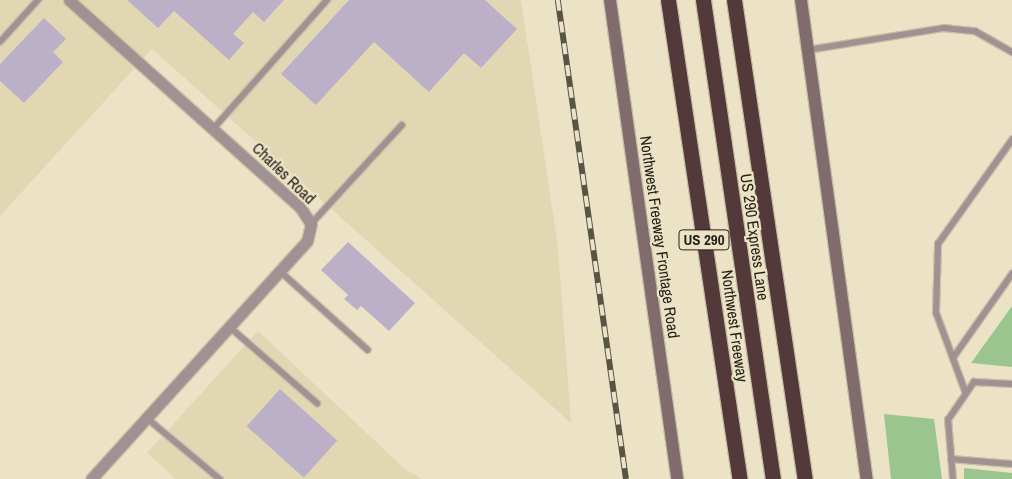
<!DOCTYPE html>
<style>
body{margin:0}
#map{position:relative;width:1012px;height:479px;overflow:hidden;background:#ece3c7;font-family:"Archivo Narrow",sans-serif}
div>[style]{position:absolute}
.built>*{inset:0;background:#e2d7b3}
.green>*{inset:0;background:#9ac58f}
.building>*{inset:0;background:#bcb0c9;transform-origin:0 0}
.roads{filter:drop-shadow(1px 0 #c8c0a7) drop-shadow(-1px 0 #c8c0a7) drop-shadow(0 1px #c8c0a7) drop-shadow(0 -1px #c8c0a7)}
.lane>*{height:5.5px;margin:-2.75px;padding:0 2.75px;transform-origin:2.75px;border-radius:2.75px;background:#a09293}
.street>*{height:11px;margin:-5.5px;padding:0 5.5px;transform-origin:5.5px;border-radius:5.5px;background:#a09293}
.secondary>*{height:12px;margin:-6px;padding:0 6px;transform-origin:6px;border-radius:6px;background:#806b6d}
.highway>*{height:15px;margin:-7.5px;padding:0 7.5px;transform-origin:7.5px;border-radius:7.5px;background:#54393b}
.rail>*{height:5.5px;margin-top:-2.75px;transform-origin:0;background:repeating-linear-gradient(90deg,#ece3c7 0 11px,#595546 0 22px);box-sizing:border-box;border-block:1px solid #595546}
span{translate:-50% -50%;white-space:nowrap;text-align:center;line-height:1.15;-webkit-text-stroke:4.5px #ece3c7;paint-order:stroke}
.shield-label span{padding:1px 4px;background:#ece3c7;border:1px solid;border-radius:4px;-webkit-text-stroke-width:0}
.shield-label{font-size:15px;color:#221f15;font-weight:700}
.street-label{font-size:16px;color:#221f15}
</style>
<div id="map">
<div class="built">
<div style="clip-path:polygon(0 0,521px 0,558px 247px,571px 423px,152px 49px,0 216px)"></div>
<div style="clip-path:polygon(258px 331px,405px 469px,422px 479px,176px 479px,147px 453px)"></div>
</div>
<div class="green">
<div style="clip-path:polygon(1012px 306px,1012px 367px,971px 363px)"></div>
<div style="clip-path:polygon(884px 414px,934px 419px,942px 479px,891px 479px)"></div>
<div style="clip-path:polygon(964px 468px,1012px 473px,1012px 479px,964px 479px)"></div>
</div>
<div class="building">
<div style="clip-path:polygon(127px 0,284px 0,264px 22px,253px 12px,233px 34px,244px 43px,229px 60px,174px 11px,158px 28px)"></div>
<div style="clip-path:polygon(349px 0,485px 0,517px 29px,481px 68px,464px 53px,429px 92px,374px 42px,316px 105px,281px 74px)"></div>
<div style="clip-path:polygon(44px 18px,66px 39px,53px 52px,63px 62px,24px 103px,0 81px,0 64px)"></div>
<div style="clip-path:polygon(348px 242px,415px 303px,389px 331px,361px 306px,357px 310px,344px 299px,348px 295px,321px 270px)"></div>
<div style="left:280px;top:389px;width:77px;height:50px;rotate:42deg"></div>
</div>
<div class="roads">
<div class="lane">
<div style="left:0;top:42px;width:57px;rotate:-47.9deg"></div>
<div style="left:808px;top:50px;width:138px;rotate:-9.2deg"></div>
<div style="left:944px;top:28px;width:31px;rotate:6deg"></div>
<div style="left:975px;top:31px;width:43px;rotate:29.6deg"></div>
<div style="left:213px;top:129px;width:172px;rotate:-48.5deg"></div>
<div style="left:311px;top:224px;width:134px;rotate:-47.4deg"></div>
<div style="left:280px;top:271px;width:118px;rotate:41.9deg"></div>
<div style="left:230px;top:327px;width:116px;rotate:41.1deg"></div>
<div style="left:953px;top:358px;width:103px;rotate:-54.9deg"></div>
<div style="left:966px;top:394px;width:86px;rotate:-110.3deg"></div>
<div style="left:936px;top:313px;width:69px;rotate:-88.3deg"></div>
<div style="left:938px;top:244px;width:128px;rotate:-54.6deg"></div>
<div style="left:147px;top:418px;width:95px;rotate:39.9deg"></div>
<div style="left:951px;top:459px;width:61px;rotate:4.7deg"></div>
<div style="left:953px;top:479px;width:59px;rotate:-94.8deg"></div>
<div style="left:948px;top:420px;width:46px;rotate:-55.6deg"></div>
<div style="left:974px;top:382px;width:38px;rotate:3deg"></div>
</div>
<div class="street">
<div style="left:69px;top:0;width:310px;rotate:41.9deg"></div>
<div style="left:300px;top:207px;width:20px;rotate:57deg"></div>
<div style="left:311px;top:224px;width:17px;rotate:103deg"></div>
<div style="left:307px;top:241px;width:321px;rotate:132.2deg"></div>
</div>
<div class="secondary">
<div style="left:610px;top:0;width:484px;rotate:82deg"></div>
<div style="left:801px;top:0;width:484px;rotate:82.2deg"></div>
</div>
<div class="highway">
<div style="left:668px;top:0;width:484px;rotate:81.5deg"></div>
<div style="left:703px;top:0;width:484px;rotate:81.7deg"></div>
<div style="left:734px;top:0;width:484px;rotate:81.6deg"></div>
</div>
</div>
<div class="rail">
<div style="left:558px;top:0;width:484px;rotate:81.9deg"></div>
</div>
<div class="shield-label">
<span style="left:704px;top:240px">US 290</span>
</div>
<div class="street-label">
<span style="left:284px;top:173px;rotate:44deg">Charles Road</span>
<span style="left:660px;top:237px;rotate:82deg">Northwest Freeway Frontage Road</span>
<span style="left:755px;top:237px;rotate:82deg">US 290 Express Lane</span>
<span style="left:735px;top:326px;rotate:82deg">Northwest Freeway</span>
</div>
</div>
